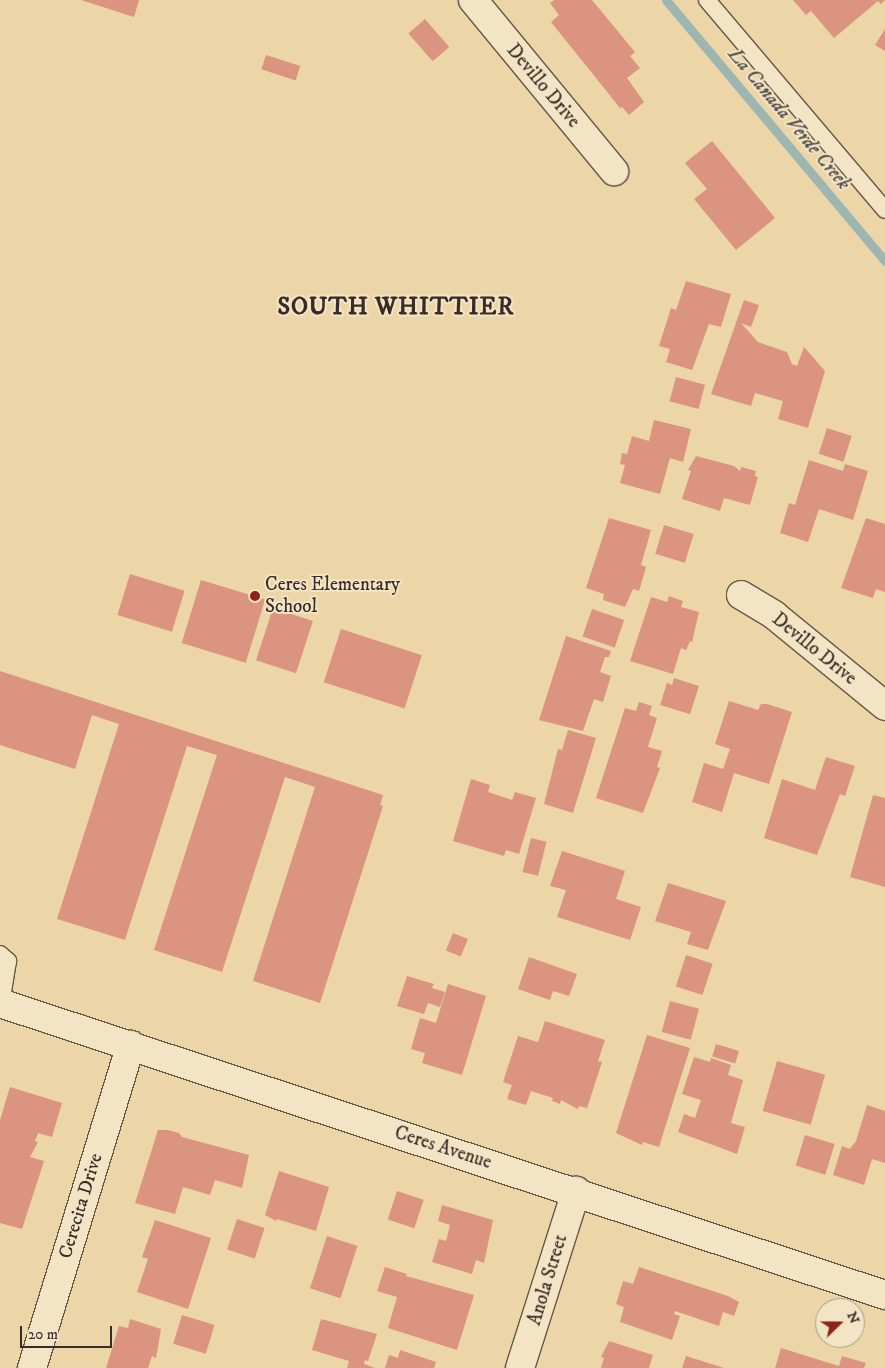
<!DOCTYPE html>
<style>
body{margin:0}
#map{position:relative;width:885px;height:1368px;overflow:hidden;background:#ecd5a7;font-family:"IM FELL DW Pica",serif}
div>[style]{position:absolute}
.stream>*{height:9px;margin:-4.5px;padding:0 4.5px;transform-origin:4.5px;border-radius:4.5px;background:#9db6b2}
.building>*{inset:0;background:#db9480;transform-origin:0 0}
.roads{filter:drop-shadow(1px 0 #655646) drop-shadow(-1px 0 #655646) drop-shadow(0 1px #655646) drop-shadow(0 -1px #655646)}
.lane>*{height:16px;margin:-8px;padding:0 8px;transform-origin:8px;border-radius:8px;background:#f3e4c6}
.street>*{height:28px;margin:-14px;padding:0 14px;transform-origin:14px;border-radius:14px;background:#f3e4c6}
.secondary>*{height:28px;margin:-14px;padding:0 14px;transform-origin:14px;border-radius:14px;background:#f3e4c6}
.dots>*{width:14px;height:14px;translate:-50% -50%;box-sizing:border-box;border:2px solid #f3e4c6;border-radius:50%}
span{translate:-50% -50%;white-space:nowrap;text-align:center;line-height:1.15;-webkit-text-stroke:4px #f3e4c6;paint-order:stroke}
.street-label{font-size:19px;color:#382b26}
.poi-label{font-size:19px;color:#382b26}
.left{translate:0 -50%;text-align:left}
.water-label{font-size:20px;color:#514e49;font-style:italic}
.district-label{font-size:24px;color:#382b26;font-weight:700;letter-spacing:1px}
.north{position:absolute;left:815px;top:1298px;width:50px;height:50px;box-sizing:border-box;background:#f3e4c6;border:1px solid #a89a86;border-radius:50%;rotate:68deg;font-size:14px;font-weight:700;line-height:20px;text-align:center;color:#382b26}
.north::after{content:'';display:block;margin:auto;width:18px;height:22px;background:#8f2418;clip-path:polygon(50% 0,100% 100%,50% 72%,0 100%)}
.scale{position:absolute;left:20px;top:1326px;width:92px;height:22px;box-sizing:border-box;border:2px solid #382b26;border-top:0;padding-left:6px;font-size:15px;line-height:18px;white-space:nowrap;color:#382b26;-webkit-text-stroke:4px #f3e4c6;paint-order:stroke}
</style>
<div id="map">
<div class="stream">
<div style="left:666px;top:0;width:341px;rotate:50deg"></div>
</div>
<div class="building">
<div style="clip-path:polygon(81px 0,139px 0,134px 17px)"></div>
<div style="clip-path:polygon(554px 0,592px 0,635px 52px,630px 56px,640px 68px,627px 78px,644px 102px,629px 115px,622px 107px,620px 108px,551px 22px,559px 15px,550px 3px)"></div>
<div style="clip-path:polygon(793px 0,885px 0,881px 4px,878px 1px,834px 38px,811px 11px,806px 15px)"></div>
<div style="left:425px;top:19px;width:37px;height:22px;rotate:49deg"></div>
<div style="clip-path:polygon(885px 29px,885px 51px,875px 45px)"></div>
<div style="left:266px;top:55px;width:36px;height:15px;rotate:18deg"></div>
<div style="clip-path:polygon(712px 141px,775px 218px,736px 250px,694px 199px,707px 189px,685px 163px)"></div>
<div style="clip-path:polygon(686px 281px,731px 294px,721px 327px,709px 324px,692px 370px,666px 362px,670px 349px,659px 346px,671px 308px,676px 310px)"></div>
<div style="clip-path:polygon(744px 300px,759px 305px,751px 327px,741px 323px,758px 342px,787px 352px,792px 364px,797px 366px,804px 347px,825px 371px,808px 428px,778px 419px,783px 401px,755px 393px,751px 406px,711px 394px)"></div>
<div style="left:676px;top:377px;width:30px;height:25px;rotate:15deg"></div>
<div style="clip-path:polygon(654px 420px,691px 429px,683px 462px,670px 458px,660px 494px,620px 483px,625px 465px,620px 464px,622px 453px,627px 454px,632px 436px,649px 441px)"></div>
<div style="left:827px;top:428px;width:26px;height:27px;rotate:18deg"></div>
<div style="clip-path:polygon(696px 456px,734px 466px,740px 471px,741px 467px,756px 471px,755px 476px,758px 477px,750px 505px,724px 498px,720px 511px,682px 499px,691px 471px,688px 470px)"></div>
<div style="clip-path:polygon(809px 460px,843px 471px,845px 464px,868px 471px,853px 520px,819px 509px,808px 542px,780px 533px,789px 503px,795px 505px)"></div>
<div style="clip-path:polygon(609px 518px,651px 530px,641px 565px,646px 567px,639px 591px,633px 589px,625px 607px,603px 600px,604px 594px,586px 588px)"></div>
<div style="clip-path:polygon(866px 518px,885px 524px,885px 592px,876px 589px,873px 598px,841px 588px)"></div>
<div style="left:664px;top:525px;width:31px;height:30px;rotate:17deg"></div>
<div style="left:130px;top:574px;width:57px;height:43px;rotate:17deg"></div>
<div style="left:201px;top:580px;width:67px;height:66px;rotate:17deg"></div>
<div style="clip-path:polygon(669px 596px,683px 601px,681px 607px,699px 612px,692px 642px,690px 641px,686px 650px,681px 648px,673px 674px,630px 661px,651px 597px,667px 602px)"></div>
<div style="left:273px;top:608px;width:42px;height:55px;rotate:18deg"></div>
<div style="left:592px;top:609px;width:34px;height:29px;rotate:19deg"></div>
<div style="left:341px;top:629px;width:85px;height:56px;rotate:18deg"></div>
<div style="clip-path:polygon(566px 636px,611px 651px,609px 657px,605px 657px,600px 672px,611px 676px,603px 702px,594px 699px,583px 731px,539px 720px)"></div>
<div style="clip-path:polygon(0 671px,383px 795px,380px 805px,383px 806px,320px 1003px,253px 981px,315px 787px,285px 777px,222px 972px,154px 950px,217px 755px,187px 746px,125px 940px,57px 919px,119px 724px,92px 715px,75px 769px,0 745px)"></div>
<div style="clip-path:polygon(674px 678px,699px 686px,690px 714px,660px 705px,667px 683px,672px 685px)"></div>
<div style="clip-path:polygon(729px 701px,758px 710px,761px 704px,767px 704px,792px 712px,769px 784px,734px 773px,722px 812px,692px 802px,704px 763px,723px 769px,730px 749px,715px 744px)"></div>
<div style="clip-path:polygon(639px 702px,652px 706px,649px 715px,657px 718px,648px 747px,662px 751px,657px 767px,660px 768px,643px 813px,596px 798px,625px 708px,636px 711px)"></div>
<div style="clip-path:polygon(568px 730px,596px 738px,573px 813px,544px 804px,558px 749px,562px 750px)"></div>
<div style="clip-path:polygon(826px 757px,855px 766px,845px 796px,840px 794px,817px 855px,764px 838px,782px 779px,815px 790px)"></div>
<div style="clip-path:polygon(471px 779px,490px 785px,488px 792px,512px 800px,515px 792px,536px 798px,519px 854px,506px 850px,504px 856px,453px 841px)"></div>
<div style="clip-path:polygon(873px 795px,885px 798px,885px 887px,850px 877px)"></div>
<div style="left:531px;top:838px;width:16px;height:35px;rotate:14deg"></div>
<div style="clip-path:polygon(562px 851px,625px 871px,616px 899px,641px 907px,630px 940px,557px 917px,566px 890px,550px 886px)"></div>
<div style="clip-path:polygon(668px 883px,726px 901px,708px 950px,687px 944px,691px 932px,655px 921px)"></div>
<div style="left:453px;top:933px;width:16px;height:19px;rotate:22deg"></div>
<div style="left:686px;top:955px;width:28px;height:33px;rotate:18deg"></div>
<div style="clip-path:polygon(529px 957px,577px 974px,569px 996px,553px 991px,550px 1000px,518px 989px)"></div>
<div style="clip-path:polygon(407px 976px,434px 984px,432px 988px,445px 992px,440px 1007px,428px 1003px,424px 1014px,397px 1006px)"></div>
<div style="clip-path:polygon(448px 984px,486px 996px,462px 1075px,422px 1063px,425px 1053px,411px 1049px,420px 1018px,436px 1023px)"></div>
<div style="left:670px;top:1001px;width:30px;height:32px;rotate:15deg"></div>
<div style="clip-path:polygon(545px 1021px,605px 1040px,598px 1061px,602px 1062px,587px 1108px,579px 1106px,578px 1109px,561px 1100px,560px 1104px,552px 1101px,553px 1098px,531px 1091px,526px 1105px,507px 1099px,512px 1085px,503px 1082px,518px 1036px,538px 1042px)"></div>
<div style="clip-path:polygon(647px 1035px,690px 1048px,659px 1147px,643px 1142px,642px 1145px,616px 1133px)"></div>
<div style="left:716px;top:1044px;width:24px;height:13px;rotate:17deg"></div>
<div style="clip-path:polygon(694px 1057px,710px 1062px,711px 1058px,731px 1065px,728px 1075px,743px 1080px,731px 1123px,745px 1127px,737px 1154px,678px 1132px,684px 1114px,695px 1118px,701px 1100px,682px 1094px)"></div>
<div style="left:777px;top:1061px;width:50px;height:52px;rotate:16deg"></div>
<div style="clip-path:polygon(10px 1087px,62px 1103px,52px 1137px,38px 1133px,35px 1141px,38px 1142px,30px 1157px,44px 1161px,22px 1229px,0 1223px,0 1120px)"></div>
<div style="clip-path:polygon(867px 1105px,885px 1111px,885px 1163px,872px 1159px,864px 1185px,833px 1175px,842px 1146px,850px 1149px,856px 1141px)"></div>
<div style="clip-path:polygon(158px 1130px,168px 1130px,179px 1133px,182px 1137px,249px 1155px,242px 1188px,215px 1180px,210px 1195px,183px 1187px,175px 1214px,135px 1203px)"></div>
<div style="left:805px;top:1135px;width:31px;height:32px;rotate:17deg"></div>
<div style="clip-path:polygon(279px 1171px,329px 1187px,316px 1231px,277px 1219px,276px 1221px,265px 1215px)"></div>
<div style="left:397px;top:1191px;width:28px;height:30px;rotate:18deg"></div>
<div style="clip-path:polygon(442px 1205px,493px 1220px,484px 1263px,476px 1260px,472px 1274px,432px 1262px,439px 1239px,446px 1241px,450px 1225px,438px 1221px)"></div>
<div style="left:237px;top:1219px;width:29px;height:32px;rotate:18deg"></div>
<div style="clip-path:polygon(155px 1220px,211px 1238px,188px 1309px,137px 1292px,148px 1259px,142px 1257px)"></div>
<div style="left:327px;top:1236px;width:32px;height:55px;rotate:18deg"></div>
<div style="clip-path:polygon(385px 1267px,407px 1274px,406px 1276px,474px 1295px,457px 1350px,388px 1328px,397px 1297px,377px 1291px)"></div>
<div style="clip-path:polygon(639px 1267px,728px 1296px,739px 1302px,734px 1316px,723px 1312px,719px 1326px,675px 1311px,674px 1314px,680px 1316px,672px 1340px,620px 1322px,624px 1307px,616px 1304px,623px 1281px,633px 1284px)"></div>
<div style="left:182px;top:1315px;width:34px;height:30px;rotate:17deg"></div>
<div style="clip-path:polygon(130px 1319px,161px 1329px,156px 1358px,152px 1356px,148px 1368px,106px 1368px,119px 1326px,128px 1328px)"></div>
<div style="clip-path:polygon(321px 1319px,377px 1334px,368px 1361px,365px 1360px,364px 1364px,375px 1368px,347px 1368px,349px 1361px,312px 1350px)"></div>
<div style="clip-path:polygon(609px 1341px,653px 1355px,649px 1368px,601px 1368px,604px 1358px,601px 1357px)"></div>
<div style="clip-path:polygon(781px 1348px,839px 1366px,842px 1356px,866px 1363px,864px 1368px,775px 1368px)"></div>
<div style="clip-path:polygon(400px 1350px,436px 1362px,434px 1368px,385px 1368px,389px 1355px,398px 1358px)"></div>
<div style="clip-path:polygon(686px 1356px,724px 1368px,682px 1368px)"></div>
</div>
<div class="roads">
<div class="lane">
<div style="left:707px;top:0;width:275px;rotate:49.7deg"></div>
<div style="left:0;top:954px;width:11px;rotate:41deg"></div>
<div style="left:8px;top:961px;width:44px;rotate:99.2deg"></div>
</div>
<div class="street">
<div style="left:473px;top:0;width:222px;rotate:50.5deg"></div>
<div style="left:741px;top:595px;width:39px;rotate:31deg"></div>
<div style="left:774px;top:615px;width:144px;rotate:39.3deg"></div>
<div style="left:32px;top:1368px;width:338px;rotate:-73deg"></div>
<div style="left:520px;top:1368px;width:186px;rotate:-72.4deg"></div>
</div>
<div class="secondary">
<div style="left:0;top:1003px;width:932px;rotate:18.26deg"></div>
</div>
</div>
<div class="dots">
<div style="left:255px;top:596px;background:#8f2418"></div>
</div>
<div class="street-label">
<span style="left:543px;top:86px;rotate:50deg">Devillo Drive</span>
<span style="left:814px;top:649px;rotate:39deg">Devillo Drive</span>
<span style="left:443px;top:1148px;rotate:18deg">Ceres Avenue</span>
<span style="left:81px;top:1206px;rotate:-73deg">Cerecita Drive</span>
<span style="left:548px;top:1280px;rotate:-73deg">Anola Street</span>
</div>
<div class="poi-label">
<span class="left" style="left:265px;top:596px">Ceres Elementary<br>School</span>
</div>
<div class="water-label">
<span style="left:789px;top:119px;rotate:50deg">La Canada Verde Creek</span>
</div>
<div class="district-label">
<span style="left:396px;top:308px">SOUTH WHITTIER</span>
</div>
<div class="north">N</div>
<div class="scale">20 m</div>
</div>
